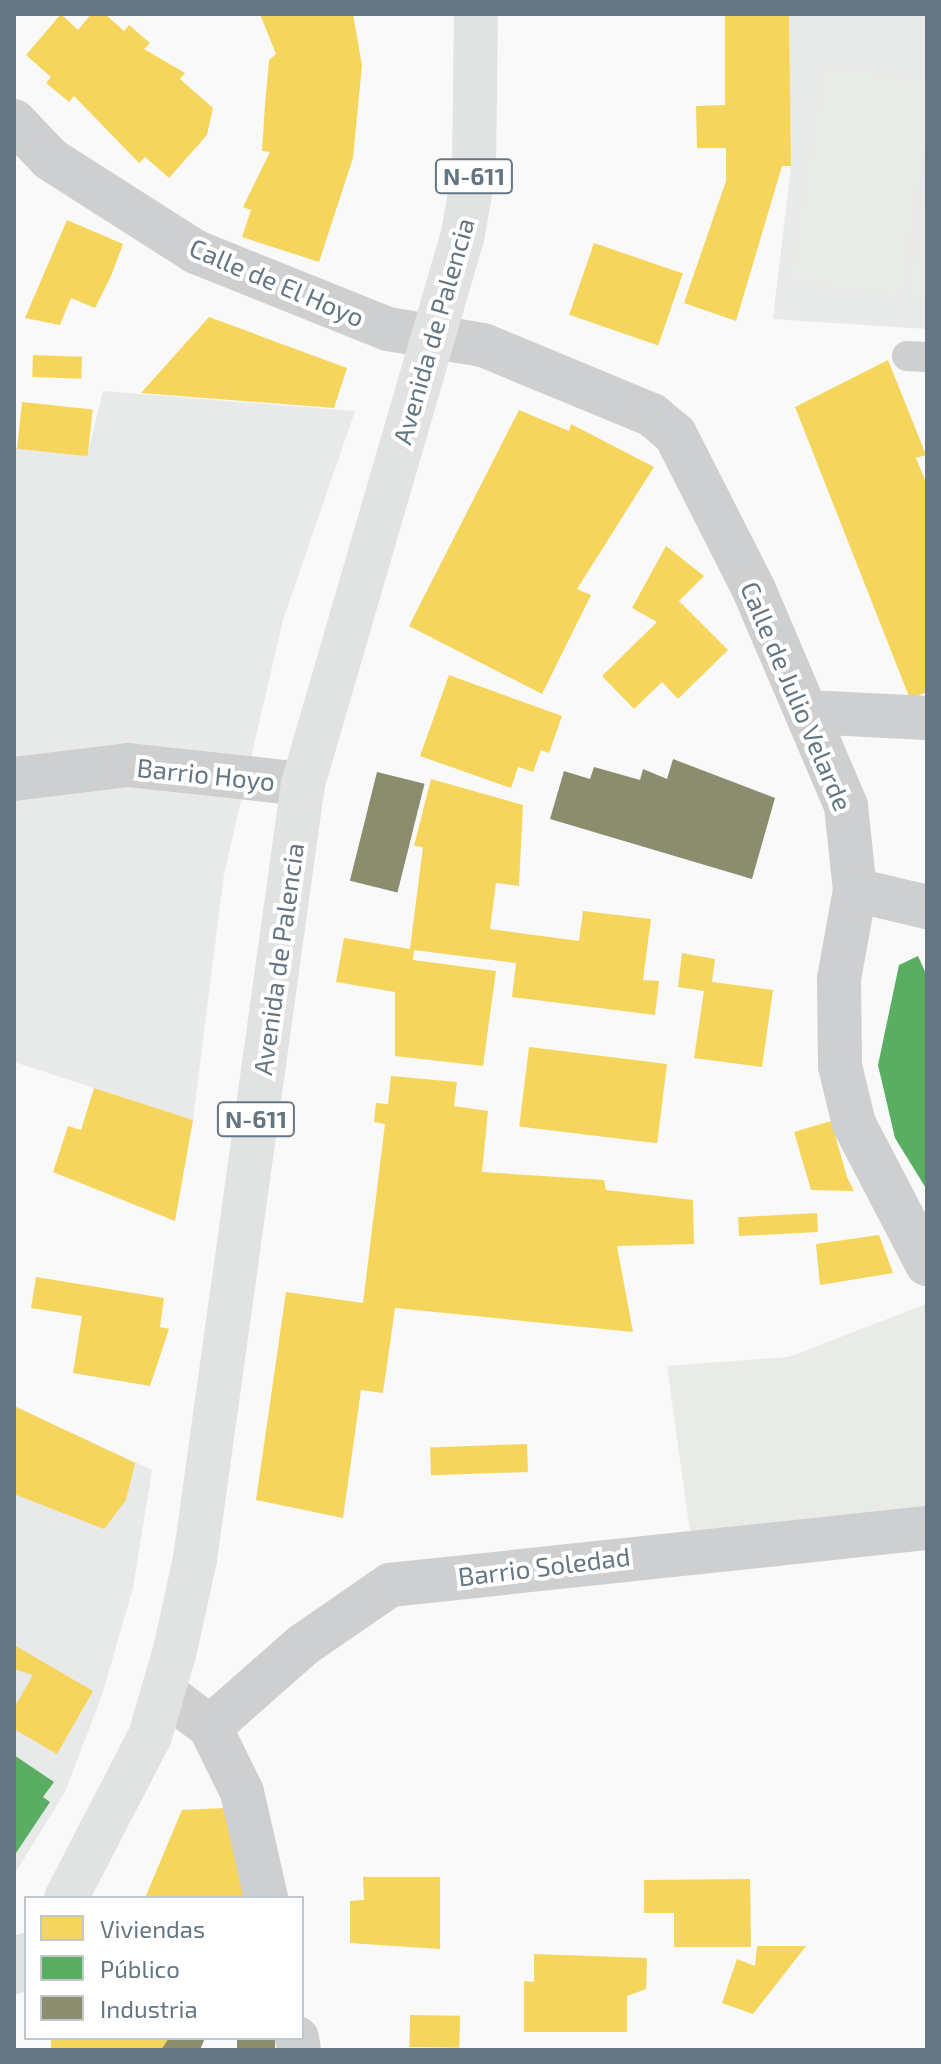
<!DOCTYPE html>
<meta charset="utf-8">
<style>
body{margin:0}
#map{position:relative;width:941px;height:2064px;overflow:hidden;background:#f9f9f9;font-family:"Exo 2",sans-serif}
div>[style]{position:absolute}
.built>*{inset:0;background:#e8e9e9}
.green>*{inset:0;background:#e8ebe6}
.homes>*{inset:0;background:#f6d55c;transform-origin:0 0}
.public>*{inset:0;background:#5aae61}
.industry>*{inset:0;background:#8c8c6e;transform-origin:0 0}
.service>*{height:30px;margin:-15px;padding:0 15px;transform-origin:15px;border-radius:15px;background:#cecfd0}
.minor>*{height:44px;margin:-22px;padding:0 22px;transform-origin:22px;border-radius:22px;background:#cecfd0}
.trunk>*{height:44px;margin:-22px;padding:0 22px;transform-origin:22px;border-radius:22px;background:#e1e2e2}
span{translate:-50% -50%;white-space:nowrap;text-align:center;line-height:1.15;-webkit-text-stroke:8px #fff;paint-order:stroke}
.shield-label span{padding:2px 6px;background:#fff;border:2px solid;border-radius:6px;-webkit-text-stroke-width:0}
.shield-label{font-size:24px;color:#657683;font-weight:700}
.street-label{font-size:26px;color:#657683}
.frame{position:absolute;inset:0;border:16px solid #657683;pointer-events:none}
.legend{position:absolute;left:24px;top:1896px;width:280px;height:144px;box-sizing:border-box;background:#fff;border:2px solid #c1c8cd;margin:0;padding:10px 14px;list-style:none;font-size:24px;color:#657683}
.legend li{display:flex;align-items:center;gap:16px;height:40px}
.legend b{width:40px;border:2px solid #c1c8cd}
</style>
<div id="map">
<div class="built">
<div style="clip-path:polygon(789px 14px,927px 14px,927px 329px,773px 319px,791px 166px)"></div>
<div style="clip-path:polygon(103px 391px,355px 411px,283px 620px,224px 874px,193px 1120px,14px 1062px,14px 448px,87px 456px)"></div>
<div style="clip-path:polygon(14px 1406px,152px 1470px,133px 1588px,102px 1695px,65px 1792px,14px 1875px)"></div>
</div>
<div class="green">
<div style="clip-path:polygon(823px 64px,927px 81px,927px 136px,902px 298px,789px 281px)"></div>
<div style="clip-path:polygon(927px 167px,927px 302px,907px 299px)"></div>
<div style="clip-path:polygon(926px 1304px,927px 1515px,691px 1539px,667px 1366px,789px 1357px)"></div>
</div>
<div class="homes">
<div style="clip-path:polygon(61px 14px,78px 30px,91px 14px,105px 14px,124px 31px,129px 25px,150px 43px,144px 49px,185px 73px,180px 79px,213px 108px,207px 135px,169px 178px,145px 157px,139px 163px,74px 96px,69px 102px,46px 83px,51px 77px,26px 55px)"></div>
<div style="clip-path:polygon(260px 14px,353px 14px,362px 65px,353px 158px,319px 262px,242px 237px,251px 210px,243px 207px,270px 152px,262px 151px,265px 105px,269px 60px,276px 54px)"></div>
<div style="clip-path:polygon(725px 14px,789px 14px,791px 166px,782px 166px,736px 321px,684px 303px,726px 181px,726px 148px,697px 148px,696px 106px,725px 105px)"></div>
<div style="clip-path:polygon(67px 220px,123px 244px,111px 276px,95px 308px,71px 298px,60px 325px,25px 318px)"></div>
<div style="left:594px;top:243px;width:94px;height:76px;rotate:19deg"></div>
<div style="clip-path:polygon(209px 317px,347px 368px,334px 408px,141px 393px)"></div>
<div style="left:33px;top:355px;width:49px;height:22px;rotate:2deg"></div>
<div style="clip-path:polygon(888px 360px,926px 455px,916px 458px,927px 485px,927px 692px,910px 699px,795px 407px)"></div>
<div style="left:22px;top:402px;width:71px;height:47px;rotate:6deg"></div>
<div style="clip-path:polygon(519px 410px,569px 431px,571px 424px,654px 467px,577px 589px,591px 595px,542px 694px,409px 626px)"></div>
<div style="clip-path:polygon(666px 546px,704px 576px,679px 601px,728px 650px,678px 699px,662px 682px,634px 709px,602px 676px,657px 622px,632px 608px)"></div>
<div style="clip-path:polygon(449px 675px,562px 716px,549px 753px,541px 750px,533px 772px,518px 767px,511px 788px,420px 756px)"></div>
<div style="clip-path:polygon(431px 779px,523px 805px,519px 886px,496px 883px,490px 929px,579px 941px,583px 911px,651px 919px,643px 980px,659px 981px,655px 1015px,512px 997px,516px 963px,414px 950px,413px 960px,496px 971px,483px 1066px,395px 1056px,395px 992px,336px 982px,344px 938px,410px 949px,423px 847px,414px 846px)"></div>
<div style="clip-path:polygon(682px 953px,715px 959px,712px 982px,773px 990px,762px 1067px,694px 1058px,704px 991px,678px 987px)"></div>
<div style="left:529px;top:1047px;width:139px;height:80px;rotate:7deg"></div>
<div style="clip-path:polygon(391px 1076px,457px 1082px,454px 1106px,488px 1111px,482px 1172px,604px 1180px,606px 1190px,693px 1200px,694px 1244px,617px 1246px,633px 1332px,395px 1308px,383px 1393px,361px 1390px,343px 1518px,256px 1500px,286px 1292px,363px 1303px,385px 1124px,374px 1122px,376px 1103px,388px 1104px)"></div>
<div style="clip-path:polygon(94px 1088px,193px 1120px,175px 1221px,53px 1172px,68px 1126px,81px 1130px)"></div>
<div style="clip-path:polygon(831px 1121px,847px 1177px,854px 1191px,811px 1190px,794px 1132px)"></div>
<div style="left:817px;top:1213px;width:19px;height:79px;rotate:87deg"></div>
<div style="clip-path:polygon(879px 1235px,893px 1273px,820px 1285px,816px 1244px)"></div>
<div style="clip-path:polygon(36px 1277px,164px 1298px,160px 1327px,169px 1329px,150px 1386px,73px 1373px,82px 1316px,31px 1308px)"></div>
<div style="clip-path:polygon(14px 1406px,135px 1463px,126px 1500px,104px 1529px,14px 1494px)"></div>
<div style="left:527px;top:1444px;width:28px;height:97px;rotate:88deg"></div>
<div style="clip-path:polygon(14px 1645px,93px 1691px,57px 1754px,14px 1729px,14px 1708px,33px 1675px,14px 1669px)"></div>
<div style="clip-path:polygon(224px 1808px,247px 1898px,145px 1898px,182px 1810px)"></div>
<div style="clip-path:polygon(363px 1877px,440px 1877px,440px 1949px,350px 1943px,350px 1901px,364px 1900px)"></div>
<div style="clip-path:polygon(750px 1879px,751px 1947px,674px 1947px,674px 1913px,644px 1913px,644px 1880px)"></div>
<div style="clip-path:polygon(757px 1946px,806px 1946px,753px 2014px,722px 2003px,737px 1959px,755px 1966px)"></div>
<div style="clip-path:polygon(534px 1954px,647px 1958px,646px 1989px,627px 1996px,627px 2032px,524px 2032px,524px 1981px,534px 1982px)"></div>
<div style="left:410px;top:2015px;width:50px;height:32px;rotate:1deg"></div>
<div style="left:51px;top:2038px;width:118px;height:14px"></div>
</div>
<div class="public">
<div style="clip-path:polygon(918px 956px,927px 976px,927px 1190px,895px 1138px,878px 1065px,899px 965px)"></div>
<div style="clip-path:polygon(14px 1755px,54px 1782px,43px 1797px,50px 1802px,14px 1856px)"></div>
</div>
<div class="industry">
<div style="clip-path:polygon(673px 759px,775px 798px,752px 879px,550px 819px,564px 771px,590px 779px,594px 767px,640px 780px,643px 769px,667px 779px)"></div>
<div style="left:377px;top:772px;width:49px;height:112px;rotate:14deg"></div>
<div style="clip-path:polygon(169px 2038px,205px 2038px,200px 2050px,161px 2050px)"></div>
<div style="left:237px;top:2038px;width:38px;height:12px"></div>
</div>
<div class="service">
<div style="left:907px;top:356px;width:20px;rotate:3deg"></div>
</div>
<div class="minor">
<div style="left:14px;top:121px;width:52px;rotate:46.5deg"></div>
<div style="left:50px;top:159px;width:173px;rotate:32.5deg"></div>
<div style="left:196px;top:252px;width:207px;rotate:21.9deg"></div>
<div style="left:388px;top:329px;width:96px;rotate:9.6deg"></div>
<div style="left:483px;top:345px;width:183px;rotate:22.5deg"></div>
<div style="left:652px;top:415px;width:30px;rotate:40deg"></div>
<div style="left:675px;top:434px;width:175px;rotate:63.1deg"></div>
<div style="left:754px;top:590px;width:235px;rotate:66.9deg"></div>
<div style="left:846px;top:806px;width:84px;rotate:83.9deg"></div>
<div style="left:855px;top:890px;width:90px;rotate:100.2deg"></div>
<div style="left:839px;top:979px;width:87px;rotate:89.3deg"></div>
<div style="left:840px;top:1066px;width:60px;rotate:76.4deg"></div>
<div style="left:854px;top:1124px;width:158px;rotate:62.5deg"></div>
<div style="left:807px;top:712px;width:120px;rotate:2.9deg"></div>
<div style="left:14px;top:779px;width:115px;rotate:-7deg"></div>
<div style="left:128px;top:765px;width:176px;rotate:6.2deg"></div>
<div style="left:855px;top:890px;width:74px;rotate:13.3deg"></div>
<div style="left:165px;top:1693px;width:56px;rotate:37.1deg"></div>
<div style="left:210px;top:1727px;width:72px;rotate:63.8deg"></div>
<div style="left:242px;top:1792px;width:109px;rotate:77.2deg"></div>
<div style="left:210px;top:1727px;width:124px;rotate:-41.4deg"></div>
<div style="left:303px;top:1645px;width:106px;rotate:-34.6deg"></div>
<div style="left:390px;top:1585px;width:540px;rotate:-6.06deg"></div>
<div style="left:297px;top:2038px;width:12px;rotate:81deg"></div>
</div>
<div class="trunk">
<div style="left:66px;top:1898px;width:182px;rotate:-62.6deg"></div>
<div style="left:150px;top:1736px;width:90px;rotate:-73.8deg"></div>
<div style="left:175px;top:1650px;width:93px;rotate:-77.6deg"></div>
<div style="left:195px;top:1559px;width:782px;rotate:-82.07deg"></div>
<div style="left:303px;top:784px;width:573px;rotate:-73.78deg"></div>
<div style="left:463px;top:234px;width:64px;rotate:-80.1deg"></div>
<div style="left:474px;top:171px;width:157px;rotate:-89.3deg"></div>
<div style="left:14px;top:1972px;width:21px;rotate:-55deg"></div>
</div>
<div class="shield-label">
<span style="left:474px;top:176px">N-611</span>
<span style="left:256px;top:1119px">N-611</span>
</div>
<div class="street-label">
<span style="left:277px;top:282px;rotate:23deg">Calle de El Hoyo</span>
<span style="left:433px;top:331px;rotate:-74deg">Avenida de Palencia</span>
<span style="left:797px;top:696px;rotate:67deg">Calle de Julio Velarde</span>
<span style="left:206px;top:774px;rotate:6deg">Barrio Hoyo</span>
<span style="left:278px;top:959px;rotate:-82deg">Avenida de Palencia</span>
<span style="left:544px;top:1566px;rotate:-7deg">Barrio Soledad</span>
</div>
<div class="frame"></div>
<ul class="legend">
<li><b style="height:22px;background:#f6d55c"></b>Viviendas</li>
<li><b style="height:22px;background:#5aae61"></b>Público</li>
<li><b style="height:22px;background:#8c8c6e"></b>Industria</li>
</ul>
</div>
